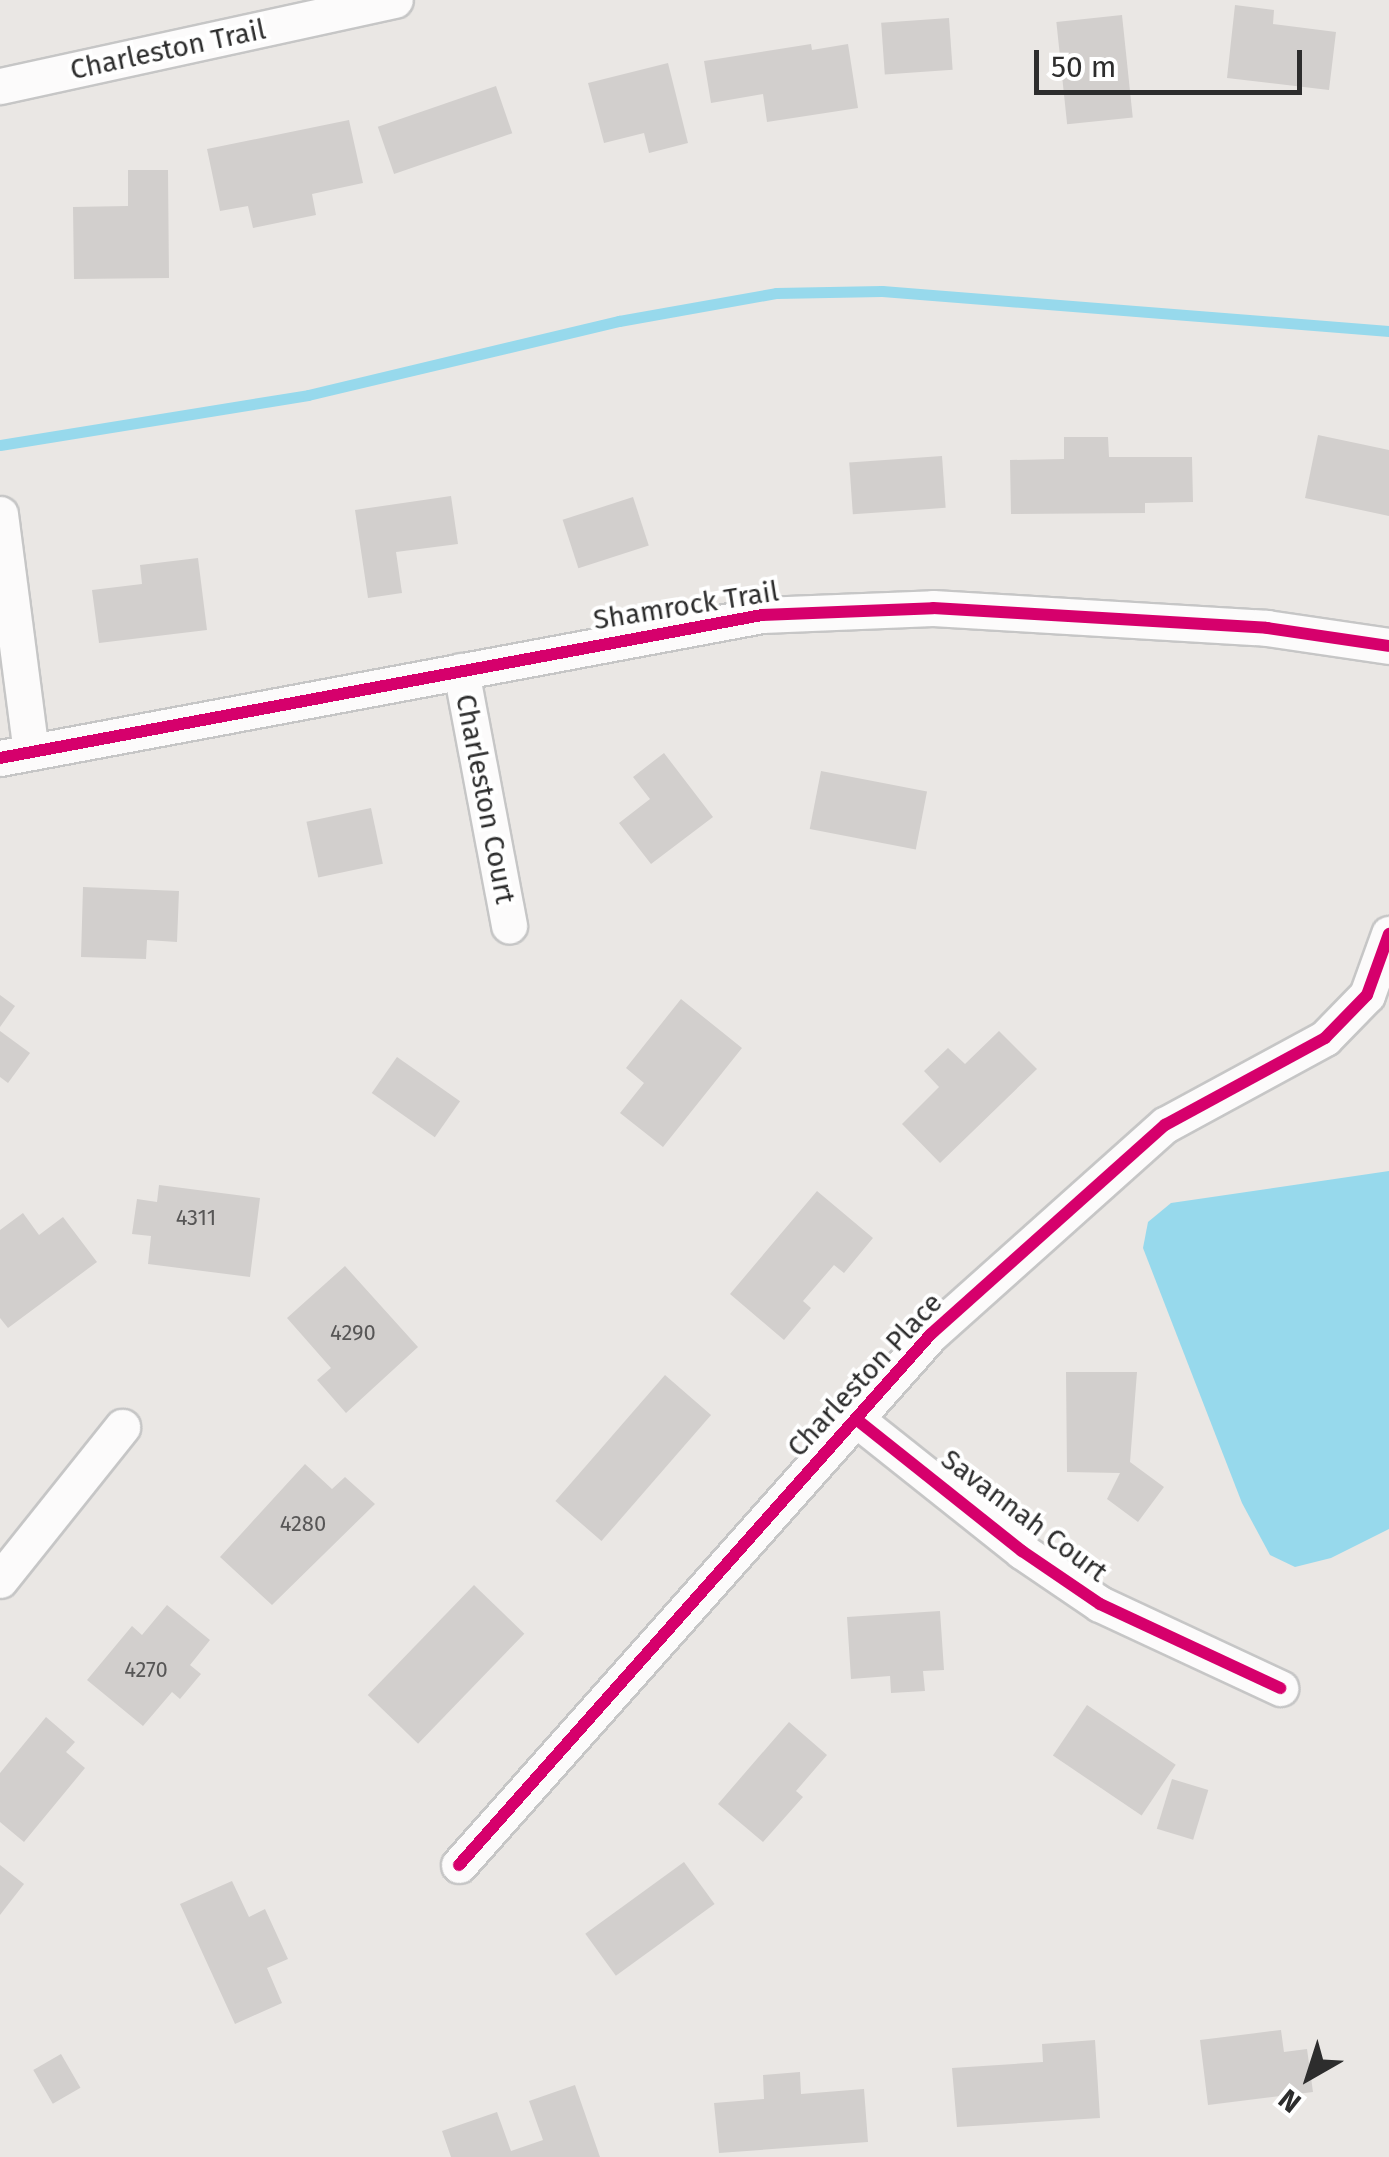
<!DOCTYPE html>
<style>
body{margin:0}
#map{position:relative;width:1389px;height:2157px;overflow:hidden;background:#eae7e4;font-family:"Fira Sans",sans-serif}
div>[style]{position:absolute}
.water>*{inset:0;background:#97d9ec}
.stream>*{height:11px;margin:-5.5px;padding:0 5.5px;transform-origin:5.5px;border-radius:5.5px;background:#97d9ec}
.building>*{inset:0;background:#d2cfcd;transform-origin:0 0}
.roads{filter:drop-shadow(2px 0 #c6c6c6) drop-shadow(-2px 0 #c6c6c6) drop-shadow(0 2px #c6c6c6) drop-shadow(0 -2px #c6c6c6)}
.street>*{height:35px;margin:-17.5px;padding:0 17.5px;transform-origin:17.5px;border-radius:17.5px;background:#fcfbfb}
.cycleway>*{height:12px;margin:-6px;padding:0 6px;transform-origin:6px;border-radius:6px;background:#d6006c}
span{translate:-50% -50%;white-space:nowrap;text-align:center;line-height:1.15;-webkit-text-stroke:8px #fff;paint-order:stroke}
.number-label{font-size:22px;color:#575656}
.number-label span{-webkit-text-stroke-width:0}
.street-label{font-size:28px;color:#2d2d2d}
.north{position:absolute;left:1259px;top:2027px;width:100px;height:100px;-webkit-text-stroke:8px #fff;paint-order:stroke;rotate:219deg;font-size:28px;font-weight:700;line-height:40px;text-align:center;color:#2d2d2d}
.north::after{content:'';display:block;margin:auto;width:35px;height:45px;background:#2d2d2d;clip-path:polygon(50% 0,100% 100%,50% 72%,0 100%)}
.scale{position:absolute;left:1034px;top:50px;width:268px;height:45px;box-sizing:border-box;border:5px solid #2d2d2d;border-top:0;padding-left:12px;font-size:30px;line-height:35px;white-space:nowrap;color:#2d2d2d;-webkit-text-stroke:8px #fff;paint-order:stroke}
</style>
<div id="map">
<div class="water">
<div style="clip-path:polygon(1389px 1171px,1389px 1529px,1331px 1558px,1295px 1567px,1270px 1555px,1242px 1503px,1143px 1248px,1148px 1222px,1171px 1203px)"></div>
</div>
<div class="stream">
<div style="left:0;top:445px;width:312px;rotate:-9.2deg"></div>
<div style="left:308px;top:395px;width:320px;rotate:-13.4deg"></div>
<div style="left:619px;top:321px;width:159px;rotate:-10.1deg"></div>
<div style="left:776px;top:293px;width:106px;rotate:-1.1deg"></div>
<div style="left:882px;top:291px;width:509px;rotate:4.51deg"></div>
</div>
<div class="building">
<div style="clip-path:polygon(1235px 5px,1274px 10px,1273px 24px,1336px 32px,1329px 90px,1227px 78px)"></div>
<div style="left:1122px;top:15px;width:103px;height:66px;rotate:84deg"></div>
<div style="left:949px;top:18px;width:52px;height:68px;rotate:86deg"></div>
<div style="clip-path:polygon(811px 44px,812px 50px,848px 44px,858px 108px,767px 122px,763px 94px,711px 103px,704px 61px)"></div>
<div style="clip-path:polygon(668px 63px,688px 143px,649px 153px,644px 133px,604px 143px,588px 83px)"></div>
<div style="left:496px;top:86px;width:50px;height:125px;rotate:71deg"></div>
<div style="clip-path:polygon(349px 120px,363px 183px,312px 194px,316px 215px,253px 228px,248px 206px,220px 211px,207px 149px)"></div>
<div style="clip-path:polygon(128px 170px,168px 170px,169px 278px,74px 279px,73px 207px,128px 206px)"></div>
<div style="clip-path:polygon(1318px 435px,1389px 450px,1389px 516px,1305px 498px)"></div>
<div style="clip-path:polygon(1064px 437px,1108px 437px,1109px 457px,1192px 457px,1193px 502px,1145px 503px,1145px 513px,1011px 514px,1010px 460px,1064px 459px)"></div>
<div style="left:942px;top:456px;width:52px;height:93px;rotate:86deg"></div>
<div style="clip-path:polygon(451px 496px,458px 544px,396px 552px,402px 593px,368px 598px,355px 510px)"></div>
<div style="left:633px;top:497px;width:51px;height:74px;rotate:72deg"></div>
<div style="clip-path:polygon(198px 558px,207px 630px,99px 643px,92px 590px,142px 584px,140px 565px)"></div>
<div style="clip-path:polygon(664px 753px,713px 817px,651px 864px,619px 823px,650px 799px,633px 777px)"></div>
<div style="left:821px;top:771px;width:108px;height:59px;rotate:11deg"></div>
<div style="left:371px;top:808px;width:57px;height:66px;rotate:78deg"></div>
<div style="clip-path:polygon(83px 887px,179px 891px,177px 942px,147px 940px,146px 959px,81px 957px)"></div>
<div style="clip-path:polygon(0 995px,15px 1006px,0 1027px)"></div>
<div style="clip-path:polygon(681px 999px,742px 1048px,663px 1147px,620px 1113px,644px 1083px,626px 1068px)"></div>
<div style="clip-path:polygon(0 1031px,30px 1053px,8px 1083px,0 1077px)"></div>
<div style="clip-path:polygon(999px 1031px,1037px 1069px,940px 1163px,902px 1124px,939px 1087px,924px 1071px,948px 1048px,965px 1064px)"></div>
<div style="left:397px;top:1057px;width:77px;height:44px;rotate:35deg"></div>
<div style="clip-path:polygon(159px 1185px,260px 1198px,250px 1277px,148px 1264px,151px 1236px,132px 1234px,137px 1199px,157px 1202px)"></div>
<div style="clip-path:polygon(817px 1191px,873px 1238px,844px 1273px,834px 1265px,803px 1301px,811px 1308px,784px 1340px,730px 1294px)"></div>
<div style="clip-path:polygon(23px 1213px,39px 1235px,63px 1217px,97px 1262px,8px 1328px,0 1318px,0 1230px)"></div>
<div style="clip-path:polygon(345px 1266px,418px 1347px,346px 1413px,317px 1380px,331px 1368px,287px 1318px)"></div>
<div style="clip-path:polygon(1066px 1372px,1137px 1372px,1130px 1462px,1164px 1487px,1138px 1522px,1107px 1499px,1120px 1473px,1067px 1472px)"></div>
<div style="left:665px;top:1375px;width:61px;height:167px;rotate:41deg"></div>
<div style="clip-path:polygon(305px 1464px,332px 1489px,345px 1477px,375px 1504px,272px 1605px,220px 1557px)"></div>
<div style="left:474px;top:1585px;width:70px;height:153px;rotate:44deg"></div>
<div style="clip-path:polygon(167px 1605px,210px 1640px,190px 1665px,201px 1674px,180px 1699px,172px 1692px,143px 1726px,87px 1680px,132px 1626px,142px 1635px)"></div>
<div style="clip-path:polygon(940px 1611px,944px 1670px,923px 1671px,925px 1691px,891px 1693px,890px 1676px,851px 1679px,847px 1617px)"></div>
<div style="left:1087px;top:1705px;width:107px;height:61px;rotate:34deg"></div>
<div style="clip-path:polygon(46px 1717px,75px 1742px,66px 1752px,85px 1768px,24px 1842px,0 1822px,0 1773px)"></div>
<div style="clip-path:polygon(789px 1722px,827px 1755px,796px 1791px,803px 1797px,763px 1842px,718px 1804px)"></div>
<div style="left:1172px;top:1779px;width:38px;height:52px;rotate:17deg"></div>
<div style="left:684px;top:1862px;width:52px;height:122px;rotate:54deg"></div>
<div style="clip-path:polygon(0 1865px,24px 1884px,0 1915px)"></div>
<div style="clip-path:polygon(232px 1881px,249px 1917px,265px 1909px,288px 1959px,267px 1968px,282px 2003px,235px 2024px,180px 1904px)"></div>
<div style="clip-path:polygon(1281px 2030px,1284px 2052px,1307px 2049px,1313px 2092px,1208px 2105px,1200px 2040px)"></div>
<div style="clip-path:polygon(1095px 2040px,1100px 2118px,957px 2127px,952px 2068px,1043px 2062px,1042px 2044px)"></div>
<div style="left:61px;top:2054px;width:39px;height:32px;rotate:60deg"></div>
<div style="clip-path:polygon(800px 2072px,801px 2094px,864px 2089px,868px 2142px,719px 2153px,714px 2103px,764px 2099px,763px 2075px)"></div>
<div style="clip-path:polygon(575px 2085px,600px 2157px,451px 2157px,442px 2131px,497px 2112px,511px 2151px,543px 2140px,529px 2101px)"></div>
</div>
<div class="roads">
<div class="street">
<div style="left:0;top:86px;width:404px;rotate:-12.3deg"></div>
<div style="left:0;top:514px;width:240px;rotate:82.6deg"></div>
<div style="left:461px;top:671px;width:259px;rotate:79.3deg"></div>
<div style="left:0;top:758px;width:775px;rotate:-10.63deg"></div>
<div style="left:762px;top:615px;width:171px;rotate:-2.3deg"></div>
<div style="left:933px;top:608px;width:335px;rotate:3.4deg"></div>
<div style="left:1267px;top:628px;width:123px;rotate:8.4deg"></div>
<div style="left:856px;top:1419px;width:212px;rotate:38.5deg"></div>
<div style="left:1022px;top:1551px;width:94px;rotate:34.2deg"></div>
<div style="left:1100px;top:1604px;width:199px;rotate:25deg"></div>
<div style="left:0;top:1580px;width:196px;rotate:-51.4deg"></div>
<div style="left:459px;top:1865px;width:710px;rotate:-48.37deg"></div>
<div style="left:931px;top:1334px;width:314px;rotate:-41.8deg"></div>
<div style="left:1165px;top:1125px;width:182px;rotate:-28.5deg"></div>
<div style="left:1325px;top:1038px;width:60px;rotate:-45.7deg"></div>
<div style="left:1367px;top:995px;width:65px;rotate:-70.2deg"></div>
</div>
</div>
<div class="cycleway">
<div style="left:0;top:758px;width:775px;rotate:-10.63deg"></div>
<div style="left:762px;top:615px;width:171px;rotate:-2.3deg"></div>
<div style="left:933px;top:608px;width:335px;rotate:3.4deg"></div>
<div style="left:1267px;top:628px;width:123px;rotate:8.4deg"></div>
<div style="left:856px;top:1419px;width:212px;rotate:38.5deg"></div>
<div style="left:1022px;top:1551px;width:94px;rotate:34.2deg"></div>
<div style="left:1100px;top:1604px;width:199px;rotate:25deg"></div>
<div style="left:459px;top:1865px;width:710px;rotate:-48.37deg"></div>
<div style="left:931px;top:1334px;width:314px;rotate:-41.8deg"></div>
<div style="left:1165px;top:1125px;width:182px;rotate:-28.5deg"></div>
<div style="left:1325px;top:1038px;width:60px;rotate:-45.7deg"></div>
<div style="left:1367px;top:995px;width:65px;rotate:-70.2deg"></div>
</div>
<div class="number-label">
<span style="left:196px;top:1218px">4311</span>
<span style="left:353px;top:1333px">4290</span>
<span style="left:303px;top:1524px">4280</span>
<span style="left:146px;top:1670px">4270</span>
</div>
<div class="street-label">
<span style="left:168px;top:50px;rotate:-12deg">Charleston Trail</span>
<span style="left:686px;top:606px;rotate:-9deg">Shamrock Trail</span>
<span style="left:485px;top:799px;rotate:79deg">Charleston Court</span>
<span style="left:865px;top:1375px;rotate:-47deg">Charleston Place</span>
<span style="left:1024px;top:1516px;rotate:37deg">Savannah Court</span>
</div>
<div class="north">N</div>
<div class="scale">50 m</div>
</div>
